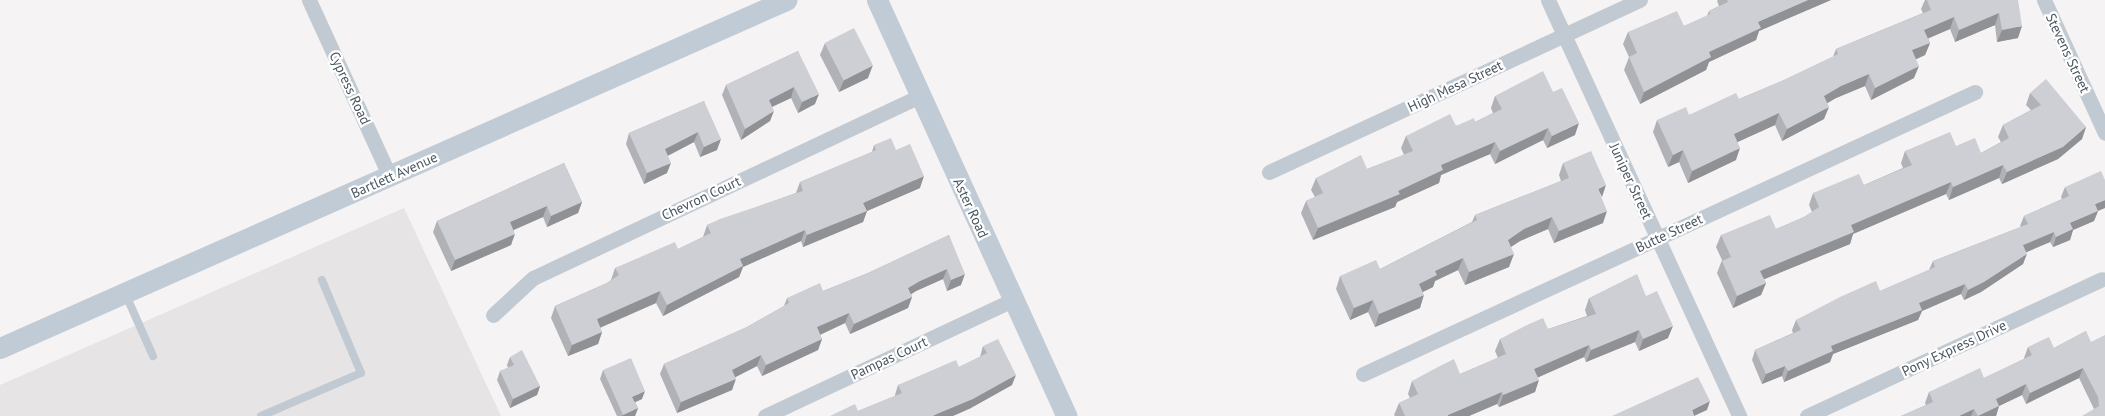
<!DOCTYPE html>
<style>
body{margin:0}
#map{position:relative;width:2105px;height:416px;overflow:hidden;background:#f5f3f3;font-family:"PT Sans",sans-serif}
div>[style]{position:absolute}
.education>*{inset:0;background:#e6e4e5}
.lane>*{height:8px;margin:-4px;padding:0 4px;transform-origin:4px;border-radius:4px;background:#c1cad2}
.street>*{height:15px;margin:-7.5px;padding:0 7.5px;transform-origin:7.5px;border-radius:7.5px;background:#c1cad2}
.secondary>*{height:21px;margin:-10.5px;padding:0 10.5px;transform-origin:10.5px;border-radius:10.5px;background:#c1cbd6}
.wall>*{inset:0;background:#b0b2b7}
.shaded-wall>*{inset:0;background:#909195}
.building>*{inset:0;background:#cdcfd5;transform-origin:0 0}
span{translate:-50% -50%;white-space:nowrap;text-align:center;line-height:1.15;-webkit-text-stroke:4.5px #fff;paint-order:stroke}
.street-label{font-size:14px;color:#4a5661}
</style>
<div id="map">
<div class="education">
<div style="clip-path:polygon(404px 208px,501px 416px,0 416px,0 385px)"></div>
</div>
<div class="lane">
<div style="left:125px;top:293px;width:69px;rotate:66deg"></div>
<div style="left:261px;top:416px;width:109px;rotate:-23.3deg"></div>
<div style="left:361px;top:373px;width:101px;rotate:-112.8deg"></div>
</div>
<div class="street">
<div style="left:309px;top:0;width:195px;rotate:65.4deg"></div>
<div style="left:1548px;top:0;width:458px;rotate:65.3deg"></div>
<div style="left:2044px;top:0;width:146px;rotate:65.4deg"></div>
<div style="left:1269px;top:172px;width:409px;rotate:-24.9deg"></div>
<div style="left:493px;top:315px;width:54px;rotate:-42.8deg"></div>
<div style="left:533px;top:278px;width:427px;rotate:-25.2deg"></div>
<div style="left:1363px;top:374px;width:674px;rotate:-24.74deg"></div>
<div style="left:765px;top:416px;width:274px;rotate:-25.1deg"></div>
<div style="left:1807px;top:416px;width:325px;rotate:-24.9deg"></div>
</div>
<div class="secondary">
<div style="left:877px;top:0;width:457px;rotate:65.5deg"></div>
<div style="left:0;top:348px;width:860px;rotate:-23.88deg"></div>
</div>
<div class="wall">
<div style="clip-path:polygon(1718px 0,1831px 0,1759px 31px,1756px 40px,1709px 62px,1706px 70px,1640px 104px,1624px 70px,1629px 57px,1623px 44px,1628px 32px,1684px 26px,1707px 16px,1709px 11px,1719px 6px,1717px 1px)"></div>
<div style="clip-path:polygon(1925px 0,2018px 0,2018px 38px,1997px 42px,1995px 25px,1955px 42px,1950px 29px,1928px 38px,1930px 43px,1925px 55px,1916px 59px,1914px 78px,1871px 100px,1865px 86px,1836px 98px,1827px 103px,1824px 119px,1782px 141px,1775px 125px,1737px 142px,1736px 160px,1688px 183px,1679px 162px,1668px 167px,1653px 132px,1657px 120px,1689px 115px,1739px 99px,1784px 80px,1833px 57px,1836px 49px,1923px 13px,1921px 9px)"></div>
<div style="clip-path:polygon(825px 43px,868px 78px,839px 92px,820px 55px)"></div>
<div style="clip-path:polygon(798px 51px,815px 104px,798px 113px,791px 98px,772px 107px,770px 121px,741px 140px,722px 95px,726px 85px)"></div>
<div style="clip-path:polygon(2030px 93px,2086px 127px,2082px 139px,2058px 159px,2002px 184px,1999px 178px,1949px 200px,1946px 194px,1853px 234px,1850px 244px,1764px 279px,1766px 283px,1761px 295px,1733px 308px,1717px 273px,1722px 260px,1716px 247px,1721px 235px,1776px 229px,1804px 217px,1812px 212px,1809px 205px,1813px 193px,1864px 185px,1903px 168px,1901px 163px,1905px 151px,1956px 146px,1981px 153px,2001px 142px,1998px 137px,2003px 125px,2031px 110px,2026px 105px)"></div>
<div style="clip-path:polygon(1495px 96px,1575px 135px,1547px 148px,1543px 140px,1495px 164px,1490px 154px,1441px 175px,1439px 183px,1397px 202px,1395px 207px,1313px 240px,1301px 213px,1306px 201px,1315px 197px,1311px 190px,1316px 178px,1367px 169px,1404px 155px,1401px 148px,1406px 136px,1475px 122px,1493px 113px,1491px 108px)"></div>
<div style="clip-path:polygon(704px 101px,717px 150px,700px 157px,694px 142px,668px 156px,667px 173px,644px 184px,626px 144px,629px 133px)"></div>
<div style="clip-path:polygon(874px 145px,896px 150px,920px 188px,867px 211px,863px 222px,803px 247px,801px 241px,743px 267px,739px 277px,663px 316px,656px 303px,600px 328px,602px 332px,598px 344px,568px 356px,551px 318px,555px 306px,607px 283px,611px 280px,615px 268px,678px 249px,703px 237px,707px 225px,796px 193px,800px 182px,872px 152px)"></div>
<div style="clip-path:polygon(564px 163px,582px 202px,578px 213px,547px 227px,543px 217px,514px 230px,511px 245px,451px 271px,433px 232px,437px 221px)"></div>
<div style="clip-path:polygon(1563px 163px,1601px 197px,1603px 223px,1554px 243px,1548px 229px,1520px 241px,1511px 247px,1509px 267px,1465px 285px,1458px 270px,1435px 281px,1433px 287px,1423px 292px,1420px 308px,1375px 327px,1368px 312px,1350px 320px,1336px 289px,1340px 276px,1380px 269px,1472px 222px,1475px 215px,1561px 181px,1559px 175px)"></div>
<div style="clip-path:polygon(2065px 187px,2098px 211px,2094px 221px,2073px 230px,2070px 240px,2053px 247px,2050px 242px,2026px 252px,2023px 264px,1981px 292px,1964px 300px,1961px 294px,1922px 311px,1918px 320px,1833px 354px,1830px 362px,1784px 382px,1782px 376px,1762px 384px,1752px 360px,1755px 350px,1793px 333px,1792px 330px,1796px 320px,1880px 291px,1929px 270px,1933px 261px,2021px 227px,2020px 226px,2024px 216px,2062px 199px,2061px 197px)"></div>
<div style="clip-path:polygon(949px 235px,961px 285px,947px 291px,943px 279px,916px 291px,911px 294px,912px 297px,908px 308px,850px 334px,845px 323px,820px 335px,822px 339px,818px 350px,762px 376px,757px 366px,735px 377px,732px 390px,677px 413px,660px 374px,664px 364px,747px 327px,784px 306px,787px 298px,823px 291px,868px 273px)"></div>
<div style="clip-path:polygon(1646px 296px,1668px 338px,1639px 351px,1635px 342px,1586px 362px,1584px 357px,1538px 377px,1535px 392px,1499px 407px,1497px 404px,1469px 416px,1395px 416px,1394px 415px,1399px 403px,1410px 398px,1408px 394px,1412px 381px,1460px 374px,1498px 358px,1495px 351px,1500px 339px,1548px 329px,1587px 316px,1585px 310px,1589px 298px)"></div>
<div style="clip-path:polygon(2086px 331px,2105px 416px,2094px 409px,2079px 378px,2026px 404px,2022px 395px,1999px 406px,1996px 416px,1901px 416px,1926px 405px,1925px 403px,1929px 392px,1984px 378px,2024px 359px,2024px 358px,2028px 347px,2054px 348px)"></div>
<div style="clip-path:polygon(983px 346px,1012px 385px,969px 409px,858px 411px,895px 396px,895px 395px,898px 385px,959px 367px,980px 357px)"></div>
<div style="clip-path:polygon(510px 357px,540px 386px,537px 395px,510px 408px,497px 380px,500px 371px,508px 368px,507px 365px)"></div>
<div style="clip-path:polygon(603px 370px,642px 399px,635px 402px,638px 408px,635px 416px,617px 416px,600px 379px)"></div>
</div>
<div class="shaded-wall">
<div style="clip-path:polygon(1808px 0,1831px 0,1759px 31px,1756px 40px,1709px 62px,1706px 70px,1640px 104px,1644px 92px,1758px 22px)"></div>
<div style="clip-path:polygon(1999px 13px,1995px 25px,1955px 42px,1959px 30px)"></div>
<div style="clip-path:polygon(1954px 17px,1950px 29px,1920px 42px,1924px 30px)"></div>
<div style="clip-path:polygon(2022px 26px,2018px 38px,1997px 42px,2002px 30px)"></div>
<div style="clip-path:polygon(1930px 43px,1925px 55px,1908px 63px,1912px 50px)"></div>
<div style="clip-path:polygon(873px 65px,868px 78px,839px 92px,844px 80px)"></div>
<div style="clip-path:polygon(1919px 66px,1914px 78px,1871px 100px,1875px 88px)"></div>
<div style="clip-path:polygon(1869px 74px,1865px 86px,1836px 98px,1819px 108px,1824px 96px,1841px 86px)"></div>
<div style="clip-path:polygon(794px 87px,791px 98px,765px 110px,769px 100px)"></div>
<div style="clip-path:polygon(819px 94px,815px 104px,798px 113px,802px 102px)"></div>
<div style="clip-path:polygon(1829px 107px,1824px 119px,1782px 141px,1787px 129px)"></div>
<div style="clip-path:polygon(774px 111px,770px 121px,741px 140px,745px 129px)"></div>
<div style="clip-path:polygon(1779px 113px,1775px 125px,1729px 146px,1734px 134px)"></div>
<div style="clip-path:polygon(1579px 123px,1575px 135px,1547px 148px,1552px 136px)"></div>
<div style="clip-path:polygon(2086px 127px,2082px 139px,2058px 159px,2002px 184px,2007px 172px)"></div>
<div style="clip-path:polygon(1548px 128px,1543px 140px,1495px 164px,1500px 151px)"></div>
<div style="clip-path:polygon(698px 132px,694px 142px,661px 159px,665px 149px)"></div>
<div style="clip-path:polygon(721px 139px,717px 150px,700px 157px,704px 147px)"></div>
<div style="clip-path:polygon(1495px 142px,1490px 154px,1441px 175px,1439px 183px,1397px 202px,1395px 207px,1313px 240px,1318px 228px,1398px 191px,1441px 165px)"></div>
<div style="clip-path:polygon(1740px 148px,1736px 160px,1688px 183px,1692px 171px)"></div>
<div style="clip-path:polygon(1683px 150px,1679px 162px,1668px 167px,1673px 155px)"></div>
<div style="clip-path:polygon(671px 163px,667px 173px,644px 184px,647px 173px)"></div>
<div style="clip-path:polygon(2003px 165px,1999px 178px,1949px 200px,1953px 187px)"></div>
<div style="clip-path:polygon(924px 176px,920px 188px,867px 211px,863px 222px,803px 247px,807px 235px,863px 203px)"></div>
<div style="clip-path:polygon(1951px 182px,1946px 194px,1853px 234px,1850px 244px,1755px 283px,1760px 271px,1851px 225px)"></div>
<div style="clip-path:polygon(1606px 185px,1602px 197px,1598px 189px)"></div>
<div style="clip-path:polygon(2105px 200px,2105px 208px,2098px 211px,2094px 221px,2073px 230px,2070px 240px,2053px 247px,2056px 237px,2070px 223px,2095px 204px)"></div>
<div style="clip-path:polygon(582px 202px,578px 213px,547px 227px,551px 216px)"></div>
<div style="clip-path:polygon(547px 206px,543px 217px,506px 233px,510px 222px)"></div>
<div style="clip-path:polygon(1607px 211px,1603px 223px,1554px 243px,1559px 231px)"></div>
<div style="clip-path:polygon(1552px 217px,1548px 229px,1520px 241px,1503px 252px,1508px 240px,1524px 229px)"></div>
<div style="clip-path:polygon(805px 230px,801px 241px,743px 267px,739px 277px,663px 316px,667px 305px,740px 259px)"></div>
<div style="clip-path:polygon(2054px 232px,2050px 242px,2020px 255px,2023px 245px)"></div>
<div style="clip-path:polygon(515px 234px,511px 245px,451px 271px,455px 260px)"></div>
<div style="clip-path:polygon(1514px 254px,1509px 267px,1465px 285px,1469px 272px)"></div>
<div style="clip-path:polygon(2027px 254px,2023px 264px,1981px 292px,1964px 300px,1968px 290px)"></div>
<div style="clip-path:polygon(1463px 258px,1458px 270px,1435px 281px,1433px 287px,1414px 296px,1419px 284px,1435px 271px)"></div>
<div style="clip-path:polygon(947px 269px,943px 279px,916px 291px,904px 299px,908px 288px,920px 281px)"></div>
<div style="clip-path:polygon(965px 274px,961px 285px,947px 291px,951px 280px)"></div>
<div style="clip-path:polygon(1766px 283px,1761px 295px,1733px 308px,1737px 296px)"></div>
<div style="clip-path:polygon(1965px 284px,1961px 294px,1922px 311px,1918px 320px,1833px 354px,1830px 362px,1784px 382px,1788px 371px,1831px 346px,1919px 303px)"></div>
<div style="clip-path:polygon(660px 291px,656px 303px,592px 331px,597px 319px)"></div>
<div style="clip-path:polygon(1424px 295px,1420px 308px,1375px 327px,1379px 314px)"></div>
<div style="clip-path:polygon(912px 297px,908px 308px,850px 334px,854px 324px)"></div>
<div style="clip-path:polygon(1373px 300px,1368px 312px,1350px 320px,1354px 308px)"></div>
<div style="clip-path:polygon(849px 313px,845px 323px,813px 338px,817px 327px)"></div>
<div style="clip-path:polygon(1673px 326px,1668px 338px,1639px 351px,1643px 339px)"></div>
<div style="clip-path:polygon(1639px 330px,1635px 342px,1586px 362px,1591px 350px)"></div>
<div style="clip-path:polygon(602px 332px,598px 344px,568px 356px,572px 345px)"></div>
<div style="clip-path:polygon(822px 339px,818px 350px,762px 376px,766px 365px)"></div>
<div style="clip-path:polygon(1589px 345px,1584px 357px,1530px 381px,1534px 369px)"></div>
<div style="clip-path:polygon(761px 355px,757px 366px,728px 381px,732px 370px)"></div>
<div style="clip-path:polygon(1785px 366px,1782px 376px,1762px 384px,1766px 374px)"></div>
<div style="clip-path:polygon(2083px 368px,2079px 378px,2026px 404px,2030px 393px)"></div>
<div style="clip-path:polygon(1016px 375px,1012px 385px,969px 409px,953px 416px,932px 416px)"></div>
<div style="clip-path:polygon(736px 379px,732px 390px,677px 413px,681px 402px)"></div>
<div style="clip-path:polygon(1539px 380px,1535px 392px,1499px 407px,1503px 395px)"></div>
<div style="clip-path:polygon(2026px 384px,2022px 395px,1999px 406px,1996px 416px,1978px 416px,1996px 399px)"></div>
<div style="clip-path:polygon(540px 386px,537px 395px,510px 408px,513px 399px)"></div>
<div style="clip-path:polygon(645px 391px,642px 399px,629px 405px,632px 397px)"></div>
<div style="clip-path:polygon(1502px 392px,1497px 404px,1469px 416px,1447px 416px,1448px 415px)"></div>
<div style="clip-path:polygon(1710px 401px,1707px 410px,1694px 416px,1692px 410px)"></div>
<div style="clip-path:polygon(638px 408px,635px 416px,622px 416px,623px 415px)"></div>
<div style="clip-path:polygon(1974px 409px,1971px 416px,1959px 416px)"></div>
</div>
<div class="building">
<div style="clip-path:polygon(1727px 0,1808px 0,1758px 22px,1761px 28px,1709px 52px,1711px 57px,1644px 92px,1629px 57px,1637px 53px,1628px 32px,1677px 11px,1684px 26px,1710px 14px,1709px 11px,1728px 2px)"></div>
<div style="clip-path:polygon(1927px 0,2018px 0,2022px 26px,2002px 30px,1999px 13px,1959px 30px,1954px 17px,1924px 30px,1930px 43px,1912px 50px,1919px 66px,1875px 88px,1869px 74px,1841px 86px,1824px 96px,1829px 107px,1787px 129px,1779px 113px,1734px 134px,1740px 148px,1692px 171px,1683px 150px,1673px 155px,1657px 120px,1686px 107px,1689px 115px,1736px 93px,1739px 99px,1784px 80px,1838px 54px,1836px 49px,1931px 10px)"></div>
<div style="left:854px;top:28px;width:42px;height:33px;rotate:63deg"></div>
<div style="clip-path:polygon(798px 51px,819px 94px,802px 102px,794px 87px,769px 100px,774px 111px,745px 129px,726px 85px)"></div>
<div style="clip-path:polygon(1543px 71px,1553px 92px,1562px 88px,1579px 123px,1552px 136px,1548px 128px,1500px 151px,1495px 142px,1441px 165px,1443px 170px,1398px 191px,1400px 194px,1318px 228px,1306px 201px,1323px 193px,1316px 178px,1361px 155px,1367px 169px,1413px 151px,1406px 136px,1450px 114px,1456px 126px,1474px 118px,1475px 122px,1502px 109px,1495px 96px)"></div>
<div style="clip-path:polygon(2046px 79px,2086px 127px,2063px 147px,2007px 172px,2003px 165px,1953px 187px,1951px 182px,1851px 225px,1854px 232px,1760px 271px,1766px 283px,1737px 296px,1722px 261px,1731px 257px,1721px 235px,1770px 215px,1776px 229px,1804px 217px,1819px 207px,1813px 193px,1859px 174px,1864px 185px,1912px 165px,1905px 151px,1950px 132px,1956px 146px,1975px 138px,1981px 153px,2009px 138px,2003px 125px,2041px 105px,2030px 93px)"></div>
<div style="clip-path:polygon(704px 101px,721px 139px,704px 147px,698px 132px,665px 149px,671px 163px,647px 173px,629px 133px)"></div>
<div style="clip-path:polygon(891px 138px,896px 150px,910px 144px,924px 176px,863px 203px,867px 211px,807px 235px,805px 230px,740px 259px,743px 266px,667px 305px,660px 291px,597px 319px,602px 332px,572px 345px,555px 306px,607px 283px,619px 275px,615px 268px,675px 242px,678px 249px,711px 233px,707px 225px,720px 219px,803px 191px,800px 182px,876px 150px,874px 145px)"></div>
<div style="clip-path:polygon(1591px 151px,1606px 185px,1598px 189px,1607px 211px,1559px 231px,1552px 217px,1524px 229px,1508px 240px,1514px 254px,1469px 272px,1463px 258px,1435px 271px,1437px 275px,1419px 284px,1424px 295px,1379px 314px,1373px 300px,1354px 308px,1340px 276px,1376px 260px,1380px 269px,1477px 220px,1475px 215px,1569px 178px,1563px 163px)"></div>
<div style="clip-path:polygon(564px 163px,582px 202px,551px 216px,547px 206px,510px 222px,515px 234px,455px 260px,437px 221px)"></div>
<div style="clip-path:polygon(2101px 171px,2105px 180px,2105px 200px,2095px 204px,2098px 211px,2070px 223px,2073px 229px,2056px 237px,2054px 232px,2023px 245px,2027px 254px,1984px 282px,1968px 290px,1965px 284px,1919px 303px,1922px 310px,1831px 346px,1833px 351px,1788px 371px,1785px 366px,1766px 374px,1755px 350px,1801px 330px,1796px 320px,1840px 297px,1876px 281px,1880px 291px,1935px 267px,1933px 261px,2028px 224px,2024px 216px,2069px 196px,2065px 187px)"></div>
<div style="clip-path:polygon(949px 235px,965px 274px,951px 280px,947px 269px,920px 281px,908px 288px,912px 297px,854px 324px,849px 313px,817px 327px,822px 339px,766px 365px,761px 355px,732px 370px,736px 379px,681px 402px,664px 364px,747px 327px,789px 303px,787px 298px,820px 283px,823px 291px,868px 273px)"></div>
<div style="clip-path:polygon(1637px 274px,1646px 296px,1657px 291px,1673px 326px,1643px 339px,1639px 330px,1591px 350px,1589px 345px,1534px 369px,1539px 380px,1503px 395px,1502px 392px,1448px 415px,1448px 416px,1405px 416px,1399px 403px,1418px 394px,1412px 381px,1438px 367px,1454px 359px,1460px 374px,1506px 354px,1500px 339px,1527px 325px,1543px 318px,1548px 329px,1596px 314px,1589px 298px)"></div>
<div style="clip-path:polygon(2086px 331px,2091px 342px,2105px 335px,2105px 416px,2082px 416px,2099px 406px,2098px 397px,2083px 368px,2030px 393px,2026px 384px,1996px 399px,1999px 406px,1978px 416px,1974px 409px,1959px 416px,1901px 416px,1933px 402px,1929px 392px,1980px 368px,1984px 378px,2032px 355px,2028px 347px,2049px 337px,2054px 348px)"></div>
<div style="clip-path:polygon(998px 339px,1016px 375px,973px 399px,932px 416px,830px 416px,855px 404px,858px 411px,902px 393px,898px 385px,956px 360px,959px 367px,987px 353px,983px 346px)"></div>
<div style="clip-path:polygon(522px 350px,540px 386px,513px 399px,500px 371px,514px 365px,510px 357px)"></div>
<div style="clip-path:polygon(631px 358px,645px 391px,632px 397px,638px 408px,623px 415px,603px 370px)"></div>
<div style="clip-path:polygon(1698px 377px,1710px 401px,1692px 410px,1694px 416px,1612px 416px)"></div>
</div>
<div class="street-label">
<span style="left:2068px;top:53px;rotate:65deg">Stevens Street</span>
<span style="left:1455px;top:86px;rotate:-25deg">High Mesa Street</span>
<span style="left:350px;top:88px;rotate:65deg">Cypress Road</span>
<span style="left:394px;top:175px;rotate:-24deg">Bartlett Avenue</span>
<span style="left:1631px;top:181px;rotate:65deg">Juniper Street</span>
<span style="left:701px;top:198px;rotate:-25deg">Chevron Court</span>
<span style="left:971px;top:208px;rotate:65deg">Aster Road</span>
<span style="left:1669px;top:233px;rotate:-25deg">Butte Street</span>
<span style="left:1954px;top:348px;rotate:-25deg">Pony Express Drive</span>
<span style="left:889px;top:358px;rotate:-25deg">Pampas Court</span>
</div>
</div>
